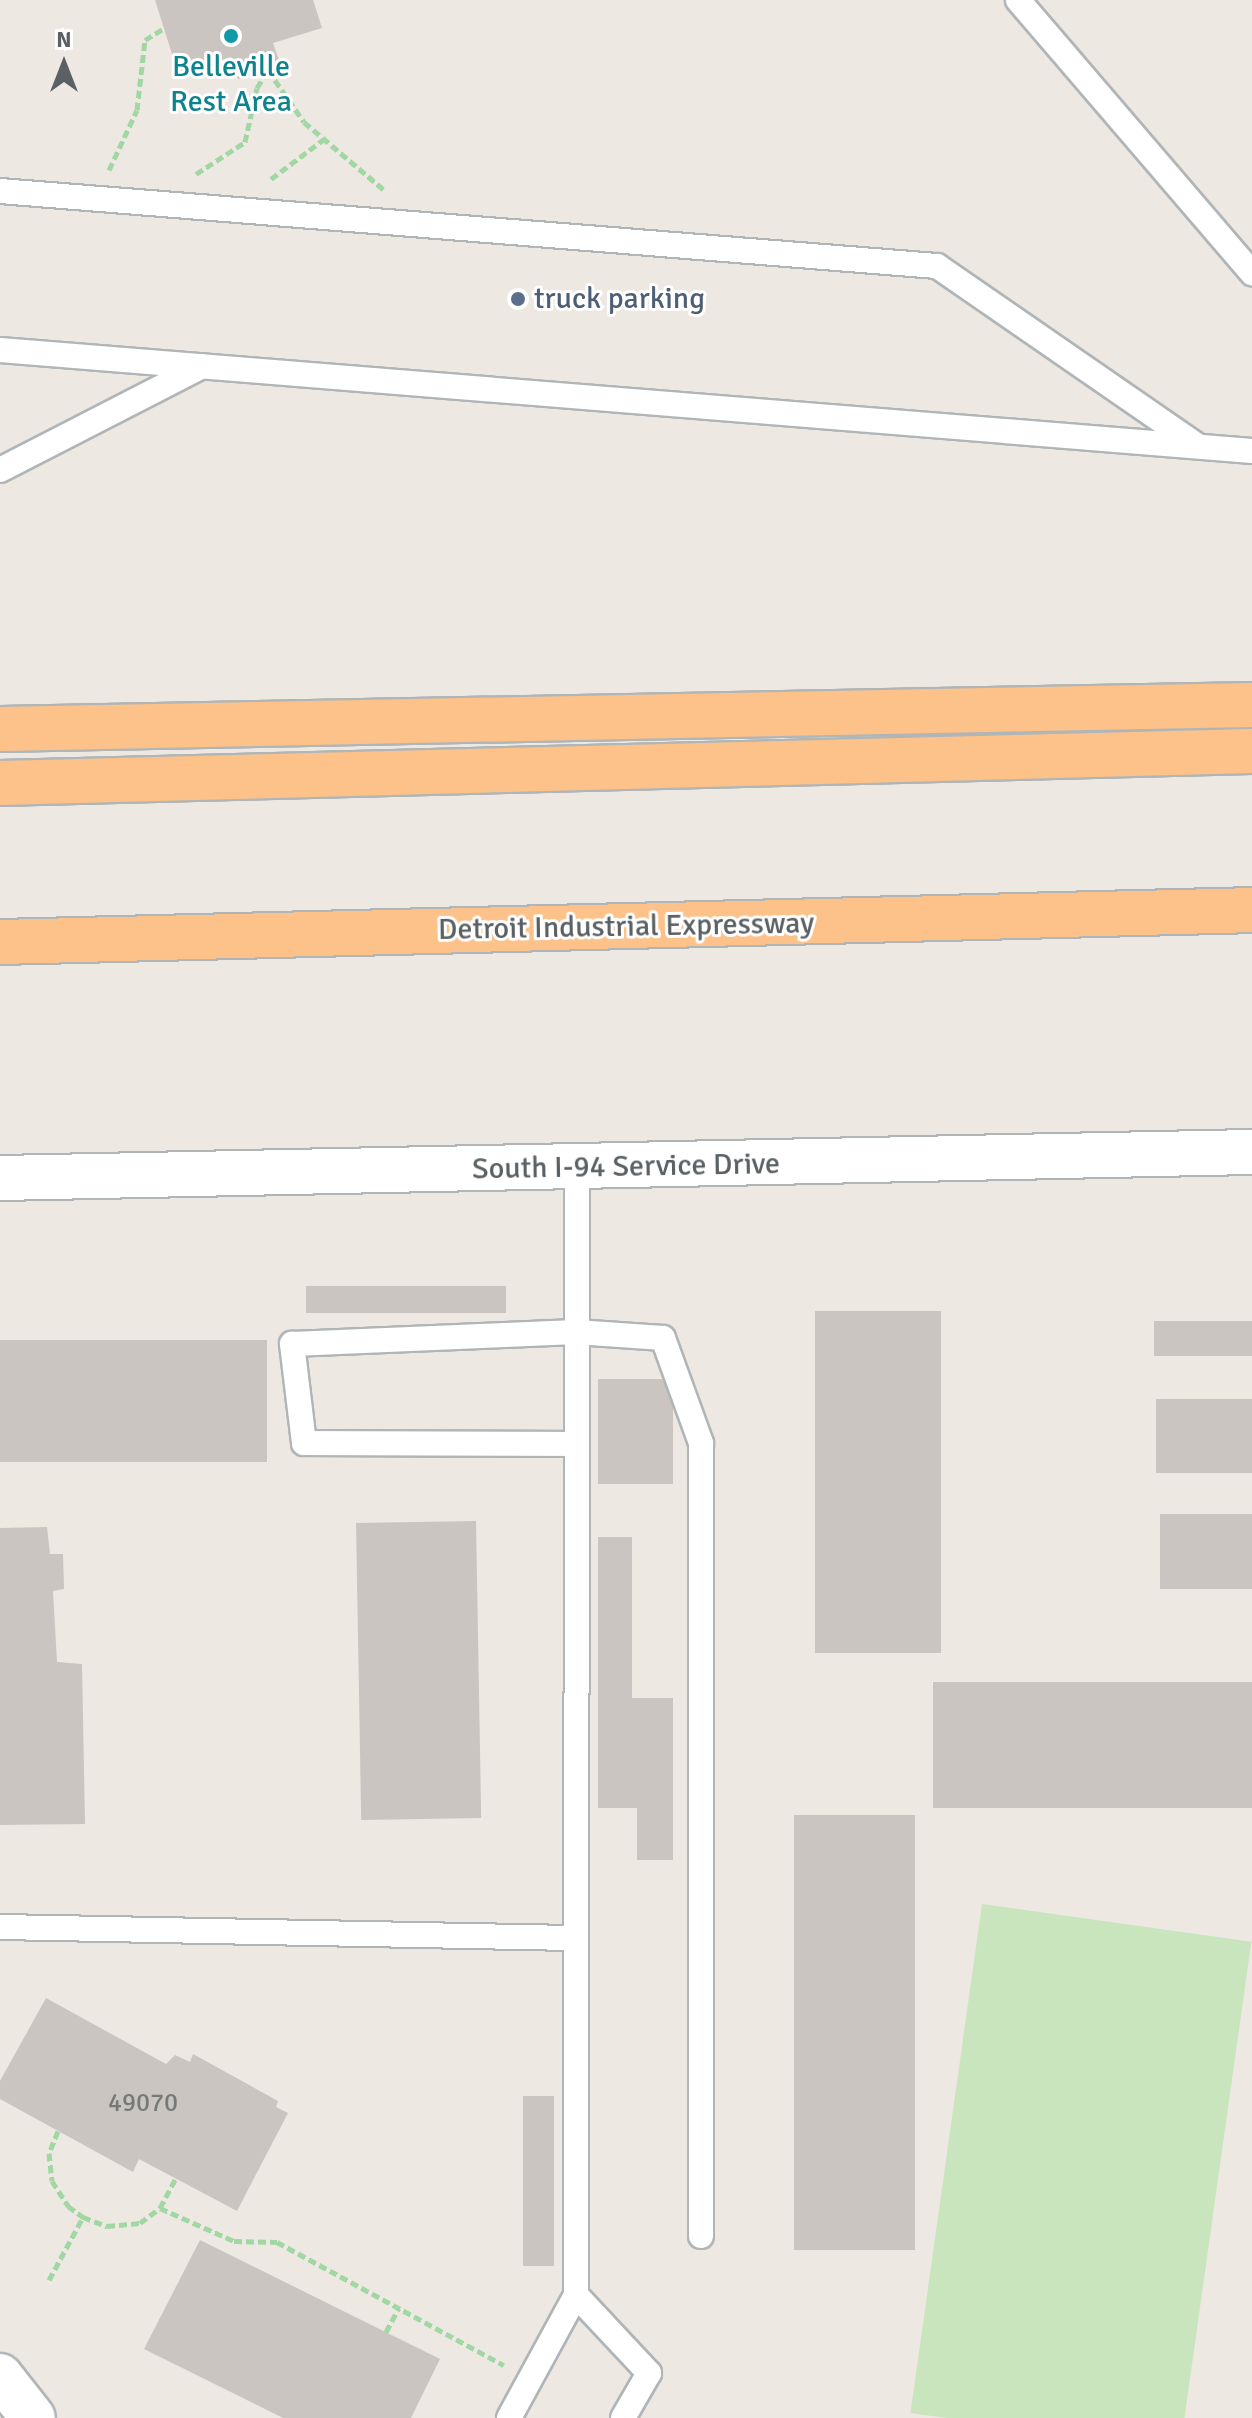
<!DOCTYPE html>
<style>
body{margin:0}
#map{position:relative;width:1252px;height:2418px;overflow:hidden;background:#ede8e2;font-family:Signika,sans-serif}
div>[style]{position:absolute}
.green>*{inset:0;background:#c8e5be;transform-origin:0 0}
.building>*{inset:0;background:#cac5c1;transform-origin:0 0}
.path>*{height:5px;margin-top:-2.5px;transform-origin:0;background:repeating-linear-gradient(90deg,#a1d7a2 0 8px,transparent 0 12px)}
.roads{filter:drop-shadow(2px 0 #b0b5b7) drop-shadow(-2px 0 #b0b5b7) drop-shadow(0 2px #b0b5b7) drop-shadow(0 -2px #b0b5b7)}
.lane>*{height:24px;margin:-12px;padding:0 12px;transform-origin:12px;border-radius:12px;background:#fff}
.secondary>*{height:44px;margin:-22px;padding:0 22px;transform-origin:22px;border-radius:22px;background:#fff}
.highway>*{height:44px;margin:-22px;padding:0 22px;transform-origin:22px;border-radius:22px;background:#fcc28a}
.dots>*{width:22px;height:22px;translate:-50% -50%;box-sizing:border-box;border:4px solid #fff;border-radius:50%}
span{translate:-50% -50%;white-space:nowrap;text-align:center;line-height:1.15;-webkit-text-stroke:6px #fff;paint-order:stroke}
.number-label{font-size:26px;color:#76797a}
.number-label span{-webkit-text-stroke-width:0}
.culture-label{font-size:30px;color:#0d838f}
.service-label{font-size:30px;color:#4e5e75}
.left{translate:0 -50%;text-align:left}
.street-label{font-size:30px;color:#5a6063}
.north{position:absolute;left:24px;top:24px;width:80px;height:80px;-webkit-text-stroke:6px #fff;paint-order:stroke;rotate:0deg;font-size:22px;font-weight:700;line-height:32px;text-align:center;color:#5a6063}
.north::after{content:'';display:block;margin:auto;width:28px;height:36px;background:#5a6063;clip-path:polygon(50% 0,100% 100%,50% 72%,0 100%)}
</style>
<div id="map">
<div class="green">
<div style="left:982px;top:1904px;width:272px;height:514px;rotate:8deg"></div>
</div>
<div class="building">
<div style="clip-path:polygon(155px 0,313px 0,322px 28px,273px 43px,281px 66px,238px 79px,231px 57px,178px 73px)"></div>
<div style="left:506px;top:1286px;width:27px;height:200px;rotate:90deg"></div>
<div style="left:815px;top:1311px;width:126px;height:342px"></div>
<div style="left:1154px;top:1321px;width:98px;height:35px"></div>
<div style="left:267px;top:1340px;width:122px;height:267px;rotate:90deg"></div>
<div style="left:598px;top:1379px;width:75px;height:105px"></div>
<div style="left:1156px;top:1399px;width:96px;height:74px"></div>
<div style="left:1160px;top:1514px;width:92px;height:75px"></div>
<div style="left:476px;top:1521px;width:297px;height:120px;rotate:89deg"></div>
<div style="clip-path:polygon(47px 1527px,50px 1554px,63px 1554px,64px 1589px,53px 1591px,57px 1662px,82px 1664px,85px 1824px,0 1825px,0 1528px)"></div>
<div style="clip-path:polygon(598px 1537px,632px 1537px,632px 1698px,673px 1698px,673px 1860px,637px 1860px,637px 1808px,598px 1808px)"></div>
<div style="left:1252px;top:1682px;width:126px;height:319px;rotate:90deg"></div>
<div style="left:915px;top:1815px;width:435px;height:121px;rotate:90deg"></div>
<div style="clip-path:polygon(46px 1998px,166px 2064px,175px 2055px,190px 2062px,193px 2054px,278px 2101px,276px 2107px,288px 2113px,237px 2211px,139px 2159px,133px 2172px,0 2099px,0 2081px)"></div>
<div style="left:523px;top:2096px;width:31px;height:170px"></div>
<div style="clip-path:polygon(200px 2240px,440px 2359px,411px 2418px,283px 2418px,144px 2349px)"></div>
</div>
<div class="path">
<div style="left:109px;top:170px;width:66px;rotate:-65deg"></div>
<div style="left:137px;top:110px;width:70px;rotate:-83.5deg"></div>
<div style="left:145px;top:40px;width:22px;rotate:-32deg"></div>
<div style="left:196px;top:174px;width:59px;rotate:-33.1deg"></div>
<div style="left:245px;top:142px;width:55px;rotate:-77.5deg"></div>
<div style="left:257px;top:88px;width:21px;rotate:-59deg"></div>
<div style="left:268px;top:70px;width:63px;rotate:55.3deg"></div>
<div style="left:304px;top:122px;width:104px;rotate:40.3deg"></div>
<div style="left:271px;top:179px;width:66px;rotate:-37deg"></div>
<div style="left:58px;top:2131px;width:24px;rotate:112deg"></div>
<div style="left:49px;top:2153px;width:28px;rotate:84deg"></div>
<div style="left:52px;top:2181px;width:30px;rotate:57deg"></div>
<div style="left:68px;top:2206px;width:19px;rotate:36deg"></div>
<div style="left:83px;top:2217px;width:26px;rotate:21deg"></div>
<div style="left:107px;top:2226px;width:33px;rotate:-5deg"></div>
<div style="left:140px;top:2223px;width:25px;rotate:-37deg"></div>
<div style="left:160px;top:2208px;width:34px;rotate:-62deg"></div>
<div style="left:160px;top:2208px;width:81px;rotate:24deg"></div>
<div style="left:234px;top:2241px;width:43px;rotate:1.3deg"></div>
<div style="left:277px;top:2242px;width:258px;rotate:28.5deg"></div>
<div style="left:49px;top:2280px;width:72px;rotate:-61.6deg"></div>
<div style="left:386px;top:2332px;width:27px;rotate:-62deg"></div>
</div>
<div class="roads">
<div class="lane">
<div style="left:1018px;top:0;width:360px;rotate:49.4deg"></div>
<div style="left:0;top:191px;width:940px;rotate:4.58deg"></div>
<div style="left:937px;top:266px;width:313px;rotate:34.6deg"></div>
<div style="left:0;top:350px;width:1256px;rotate:4.61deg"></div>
<div style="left:0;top:470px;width:227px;rotate:-27.2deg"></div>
<div style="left:576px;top:1444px;width:272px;rotate:-179.8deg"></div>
<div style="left:304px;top:1443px;width:100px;rotate:-96.9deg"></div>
<div style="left:292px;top:1344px;width:284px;rotate:-2.4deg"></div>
<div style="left:576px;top:1332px;width:87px;rotate:3.9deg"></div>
<div style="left:663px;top:1338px;width:112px;rotate:70.1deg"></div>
<div style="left:701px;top:1443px;width:793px;rotate:90deg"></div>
<div style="left:0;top:1927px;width:574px;rotate:1.1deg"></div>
<div style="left:576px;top:2295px;width:107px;rotate:46.9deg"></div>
<div style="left:649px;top:2373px;width:52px;rotate:120deg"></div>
<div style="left:509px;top:2418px;width:140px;rotate:-61.4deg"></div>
<div style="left:576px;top:2295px;width:1126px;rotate:-89.95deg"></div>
</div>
<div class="secondary">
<div style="left:0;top:1178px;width:1252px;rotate:-1.19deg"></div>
<div style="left:0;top:2376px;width:53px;rotate:51.8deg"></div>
</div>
<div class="highway">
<div style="left:0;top:729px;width:1252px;rotate:-1.1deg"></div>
<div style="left:0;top:783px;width:1252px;rotate:-1.46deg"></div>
<div style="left:0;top:942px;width:1252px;rotate:-1.46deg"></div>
</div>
</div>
<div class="dots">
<div style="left:231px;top:36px;background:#0f9aa8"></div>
<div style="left:518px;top:299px;background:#5c6f8a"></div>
</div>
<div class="number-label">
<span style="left:143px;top:2104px">49070</span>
</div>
<div class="culture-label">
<span style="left:231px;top:84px">Belleville<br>Rest Area</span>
</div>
<div class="service-label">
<span class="left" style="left:534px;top:299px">truck parking</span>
</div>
<div class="street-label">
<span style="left:626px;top:927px;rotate:-1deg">Detroit Industrial Expressway</span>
<span style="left:626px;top:1167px;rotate:-1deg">South I-94 Service Drive</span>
</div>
<div class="north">N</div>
</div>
